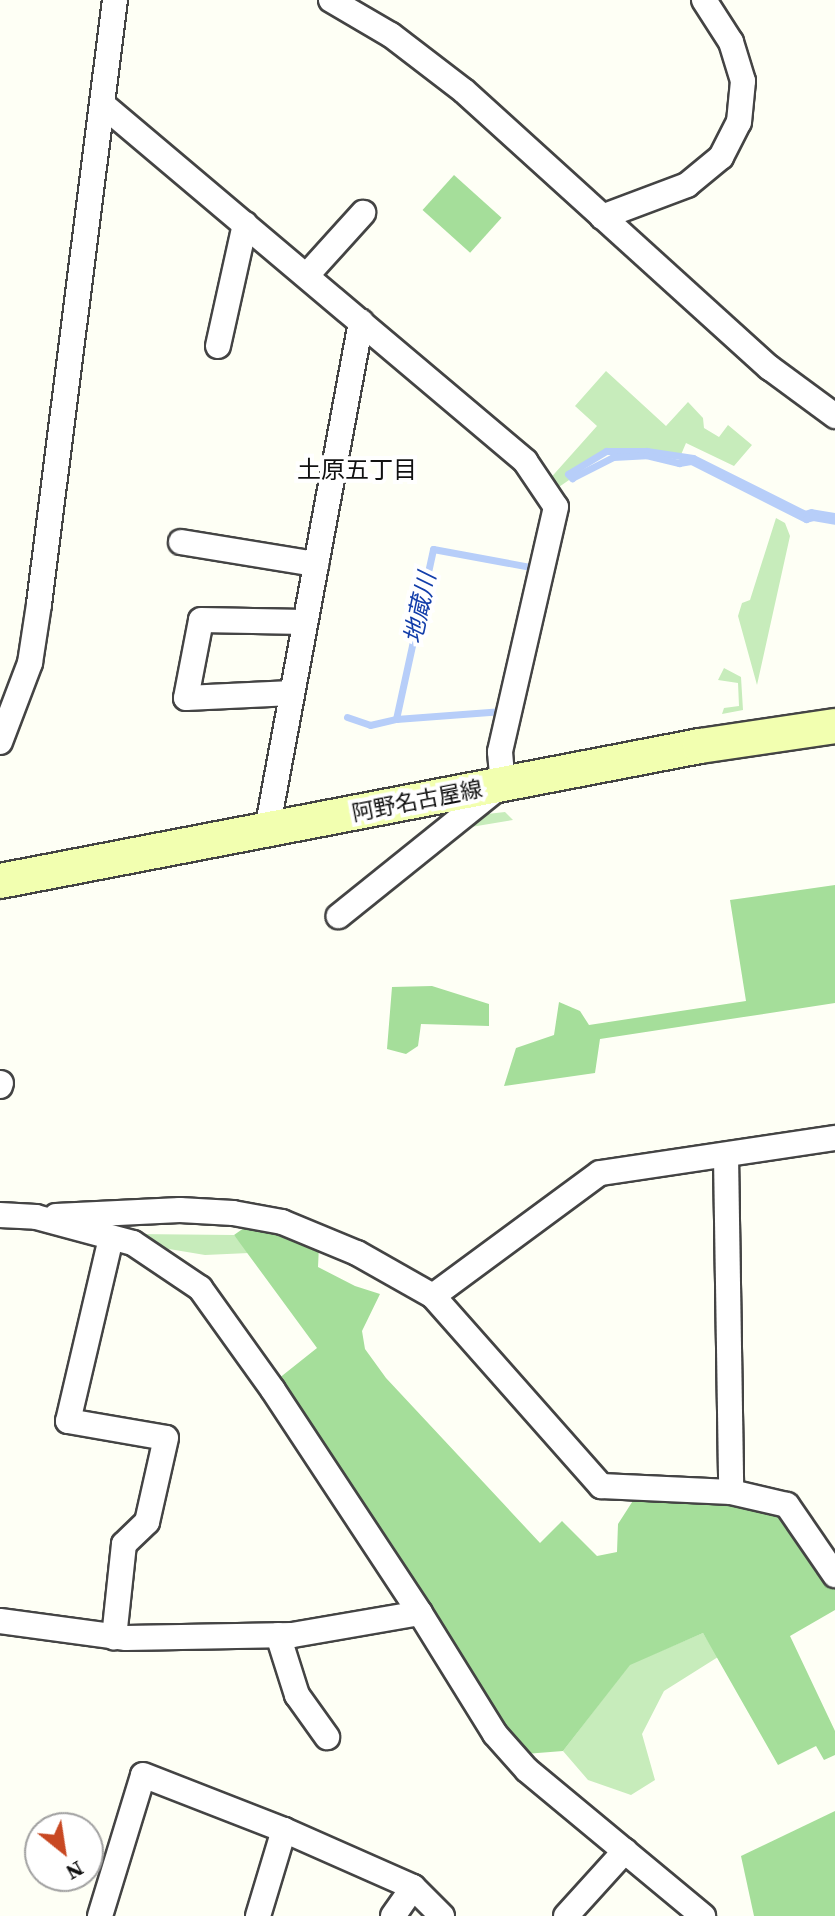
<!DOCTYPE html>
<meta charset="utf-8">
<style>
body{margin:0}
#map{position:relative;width:835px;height:1916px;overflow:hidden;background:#fefff5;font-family:"Source Serif 4","Noto Sans JP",serif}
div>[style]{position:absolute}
.green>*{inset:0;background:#c7ecbb}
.forest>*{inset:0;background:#a5de9a;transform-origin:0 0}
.stream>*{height:7px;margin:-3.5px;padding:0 3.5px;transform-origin:3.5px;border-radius:3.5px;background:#b7cef9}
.roads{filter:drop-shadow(2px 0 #444) drop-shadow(-2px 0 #444) drop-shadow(0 2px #444) drop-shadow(0 -2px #444)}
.street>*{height:24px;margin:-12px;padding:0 12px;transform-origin:12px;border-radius:12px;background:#fff}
.secondary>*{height:34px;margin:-17px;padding:0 17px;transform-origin:17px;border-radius:17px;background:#f2ffb0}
span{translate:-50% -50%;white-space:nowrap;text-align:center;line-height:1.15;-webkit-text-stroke:8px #fff;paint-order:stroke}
.street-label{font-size:22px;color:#111}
.neighbourhood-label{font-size:24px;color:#111}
.water-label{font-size:24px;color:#133eaa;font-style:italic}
.north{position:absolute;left:24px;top:1812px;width:80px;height:80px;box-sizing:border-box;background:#fff;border:2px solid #a0a0a0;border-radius:50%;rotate:150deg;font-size:22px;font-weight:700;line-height:32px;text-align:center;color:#111}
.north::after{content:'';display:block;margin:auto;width:28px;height:36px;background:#c84822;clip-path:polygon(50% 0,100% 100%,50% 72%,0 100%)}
</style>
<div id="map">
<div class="green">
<div style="clip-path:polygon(606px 371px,666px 426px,688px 402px,703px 418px,704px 428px,719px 437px,728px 425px,752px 445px,734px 466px,686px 443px,680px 457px,647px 451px,606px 451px,569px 474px,572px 478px,553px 491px,547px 482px,597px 426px,575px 406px)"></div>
<div style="clip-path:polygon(776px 518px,785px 523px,790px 536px,757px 685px,738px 616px,742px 603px,750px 600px)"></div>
<div style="clip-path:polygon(724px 668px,741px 677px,743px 710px,722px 714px,724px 708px,739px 706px,738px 683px,718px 680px)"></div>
<div style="clip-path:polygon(505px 812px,513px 820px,471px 827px,487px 814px)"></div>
<div style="clip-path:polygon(110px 1223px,133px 1234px,234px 1235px,249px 1253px,205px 1255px,151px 1246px,107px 1232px)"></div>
<div style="clip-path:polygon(703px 1633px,718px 1657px,664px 1691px,642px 1734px,655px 1780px,631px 1795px,588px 1780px,563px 1751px,630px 1664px)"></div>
</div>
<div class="forest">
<div style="left:454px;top:175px;width:64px;height:47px;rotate:42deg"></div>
<div style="clip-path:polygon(835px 885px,835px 1003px,600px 1039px,595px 1073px,504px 1086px,516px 1048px,554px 1035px,559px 1002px,580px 1011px,589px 1025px,746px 1001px,730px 900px)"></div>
<div style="clip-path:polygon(432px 986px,489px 1004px,489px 1026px,421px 1024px,418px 1046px,406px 1054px,387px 1049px,392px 987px)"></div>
<div style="clip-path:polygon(251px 1223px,319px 1246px,318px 1267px,355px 1286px,380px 1294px,362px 1331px,365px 1349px,386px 1378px,540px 1543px,562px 1521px,597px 1556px,617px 1552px,618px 1524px,636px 1496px,729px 1500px,783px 1512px,835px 1589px,835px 1610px,790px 1636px,835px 1731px,835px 1755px,824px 1760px,816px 1746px,778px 1765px,703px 1633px,630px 1665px,563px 1751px,525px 1754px,505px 1731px,394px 1547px,278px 1379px,317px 1348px,234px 1235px)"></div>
<div style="clip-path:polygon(835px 1811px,835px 1916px,754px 1916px,741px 1856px)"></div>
</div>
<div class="stream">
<div style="left:835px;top:516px;width:24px;rotate:-171deg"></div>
<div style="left:811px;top:512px;width:6px;rotate:162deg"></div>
<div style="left:805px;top:514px;width:125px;rotate:-153.4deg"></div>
<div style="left:693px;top:458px;width:47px;rotate:-171.3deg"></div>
<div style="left:647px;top:451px;width:41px;rotate:180deg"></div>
<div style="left:606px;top:451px;width:44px;rotate:148.8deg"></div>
<div style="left:568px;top:474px;width:6px;rotate:45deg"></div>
<div style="left:572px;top:478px;width:46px;rotate:-27.1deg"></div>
<div style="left:613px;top:457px;width:33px;rotate:-3deg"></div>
<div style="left:646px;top:455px;width:34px;rotate:14deg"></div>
<div style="left:679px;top:463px;width:12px;rotate:-9deg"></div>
<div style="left:691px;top:461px;width:129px;rotate:26.8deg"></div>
<div style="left:806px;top:519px;width:7px;rotate:-16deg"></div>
<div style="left:813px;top:517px;width:22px;rotate:10deg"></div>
<div style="left:347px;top:717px;width:24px;rotate:19deg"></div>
<div style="left:370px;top:725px;width:27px;rotate:-13deg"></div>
<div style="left:396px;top:719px;width:174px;rotate:-77.7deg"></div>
<div style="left:433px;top:549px;width:105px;rotate:10.5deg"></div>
<div style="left:396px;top:719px;width:107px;rotate:-4.3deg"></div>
</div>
<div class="roads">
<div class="street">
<div style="left:331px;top:0;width:69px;rotate:30.3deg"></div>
<div style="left:391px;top:35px;width:92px;rotate:37.5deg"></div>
<div style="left:464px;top:91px;width:413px;rotate:42.2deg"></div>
<div style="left:770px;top:368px;width:81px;rotate:36.4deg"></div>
<div style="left:102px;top:104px;width:554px;rotate:40.16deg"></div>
<div style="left:525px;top:461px;width:55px;rotate:56deg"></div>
<div style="left:556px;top:507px;width:251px;rotate:102.9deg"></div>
<div style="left:500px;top:752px;width:32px;rotate:85deg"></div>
<div style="left:503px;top:784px;width:211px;rotate:141.2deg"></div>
<div style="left:602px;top:217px;width:91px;rotate:-20.6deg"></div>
<div style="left:687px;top:185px;width:44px;rotate:-39.5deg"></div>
<div style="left:721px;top:157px;width:39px;rotate:-63deg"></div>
<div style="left:739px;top:122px;width:41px;rotate:-84.4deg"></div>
<div style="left:743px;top:81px;width:41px;rotate:-107.1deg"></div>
<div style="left:731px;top:42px;width:50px;rotate:-122.7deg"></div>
<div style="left:307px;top:275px;width:84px;rotate:-47.9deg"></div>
<div style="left:218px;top:346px;width:125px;rotate:-77.5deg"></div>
<div style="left:181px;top:542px;width:137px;rotate:9.3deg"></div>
<div style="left:292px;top:693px;width:106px;rotate:177.3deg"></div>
<div style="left:186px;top:698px;width:79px;rotate:-79.1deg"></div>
<div style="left:201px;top:620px;width:104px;rotate:1.1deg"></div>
<div style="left:0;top:742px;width:85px;rotate:-69.2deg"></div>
<div style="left:30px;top:663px;width:60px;rotate:-81.3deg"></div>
<div style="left:39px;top:604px;width:609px;rotate:-82.83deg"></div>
<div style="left:267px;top:830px;width:517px;rotate:-79.52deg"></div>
<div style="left:0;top:1086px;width:3px;rotate:-72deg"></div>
<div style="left:726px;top:1156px;width:336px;rotate:89.1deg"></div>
<div style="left:0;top:1215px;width:36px;rotate:3deg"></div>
<div style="left:36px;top:1217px;width:100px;rotate:15deg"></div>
<div style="left:133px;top:1243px;width:81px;rotate:33.9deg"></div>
<div style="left:200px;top:1288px;width:125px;rotate:54.4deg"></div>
<div style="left:273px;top:1390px;width:267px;rotate:56.6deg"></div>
<div style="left:420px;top:1613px;width:130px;rotate:170.2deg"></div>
<div style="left:292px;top:1635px;width:166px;rotate:179deg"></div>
<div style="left:126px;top:1638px;width:127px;rotate:-172.3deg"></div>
<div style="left:56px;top:1216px;width:124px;rotate:-2.8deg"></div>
<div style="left:180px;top:1210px;width:53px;rotate:3.2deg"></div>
<div style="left:233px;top:1213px;width:50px;rotate:10.4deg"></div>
<div style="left:282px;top:1222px;width:81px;rotate:22.5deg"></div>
<div style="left:357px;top:1253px;width:87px;rotate:29.5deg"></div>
<div style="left:433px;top:1296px;width:254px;rotate:48.5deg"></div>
<div style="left:601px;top:1486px;width:130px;rotate:2.6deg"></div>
<div style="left:731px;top:1492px;width:57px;rotate:13.1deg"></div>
<div style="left:787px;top:1505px;width:85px;rotate:55.6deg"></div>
<div style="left:111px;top:1238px;width:188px;rotate:103.2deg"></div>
<div style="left:68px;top:1421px;width:99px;rotate:9.8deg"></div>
<div style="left:166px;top:1438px;width:86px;rotate:102.7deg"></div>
<div style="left:147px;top:1522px;width:32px;rotate:136deg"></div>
<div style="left:124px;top:1544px;width:94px;rotate:96.1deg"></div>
<div style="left:433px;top:1296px;width:207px;rotate:-36.4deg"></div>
<div style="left:600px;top:1173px;width:238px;rotate:-8.5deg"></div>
<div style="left:420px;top:1613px;width:142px;rotate:58.2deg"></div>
<div style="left:495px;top:1734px;width:48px;rotate:48.4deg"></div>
<div style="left:527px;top:1770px;width:229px;rotate:39.7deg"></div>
<div style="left:278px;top:1635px;width:63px;rotate:72.4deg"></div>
<div style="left:297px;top:1695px;width:52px;rotate:54.5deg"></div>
<div style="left:100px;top:1916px;width:147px;rotate:-73deg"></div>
<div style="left:143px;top:1775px;width:151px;rotate:21.3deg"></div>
<div style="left:284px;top:1830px;width:141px;rotate:23.8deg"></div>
<div style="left:413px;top:1887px;width:41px;rotate:45deg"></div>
<div style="left:258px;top:1916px;width:90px;rotate:-73.2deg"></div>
<div style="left:393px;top:1916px;width:35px;rotate:-55deg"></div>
<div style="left:566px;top:1916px;width:88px;rotate:-47.8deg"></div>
</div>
<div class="secondary">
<div style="left:0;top:881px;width:713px;rotate:-10.92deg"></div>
<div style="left:700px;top:746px;width:136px;rotate:-8.4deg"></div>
</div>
</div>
<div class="street-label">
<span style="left:417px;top:801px;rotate:-11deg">阿野名古屋線</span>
</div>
<div class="neighbourhood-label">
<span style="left:357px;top:470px">土原五丁目</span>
</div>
<div class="water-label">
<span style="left:420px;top:608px;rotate:-78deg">地蔵川</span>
</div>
<div class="north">N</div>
</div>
